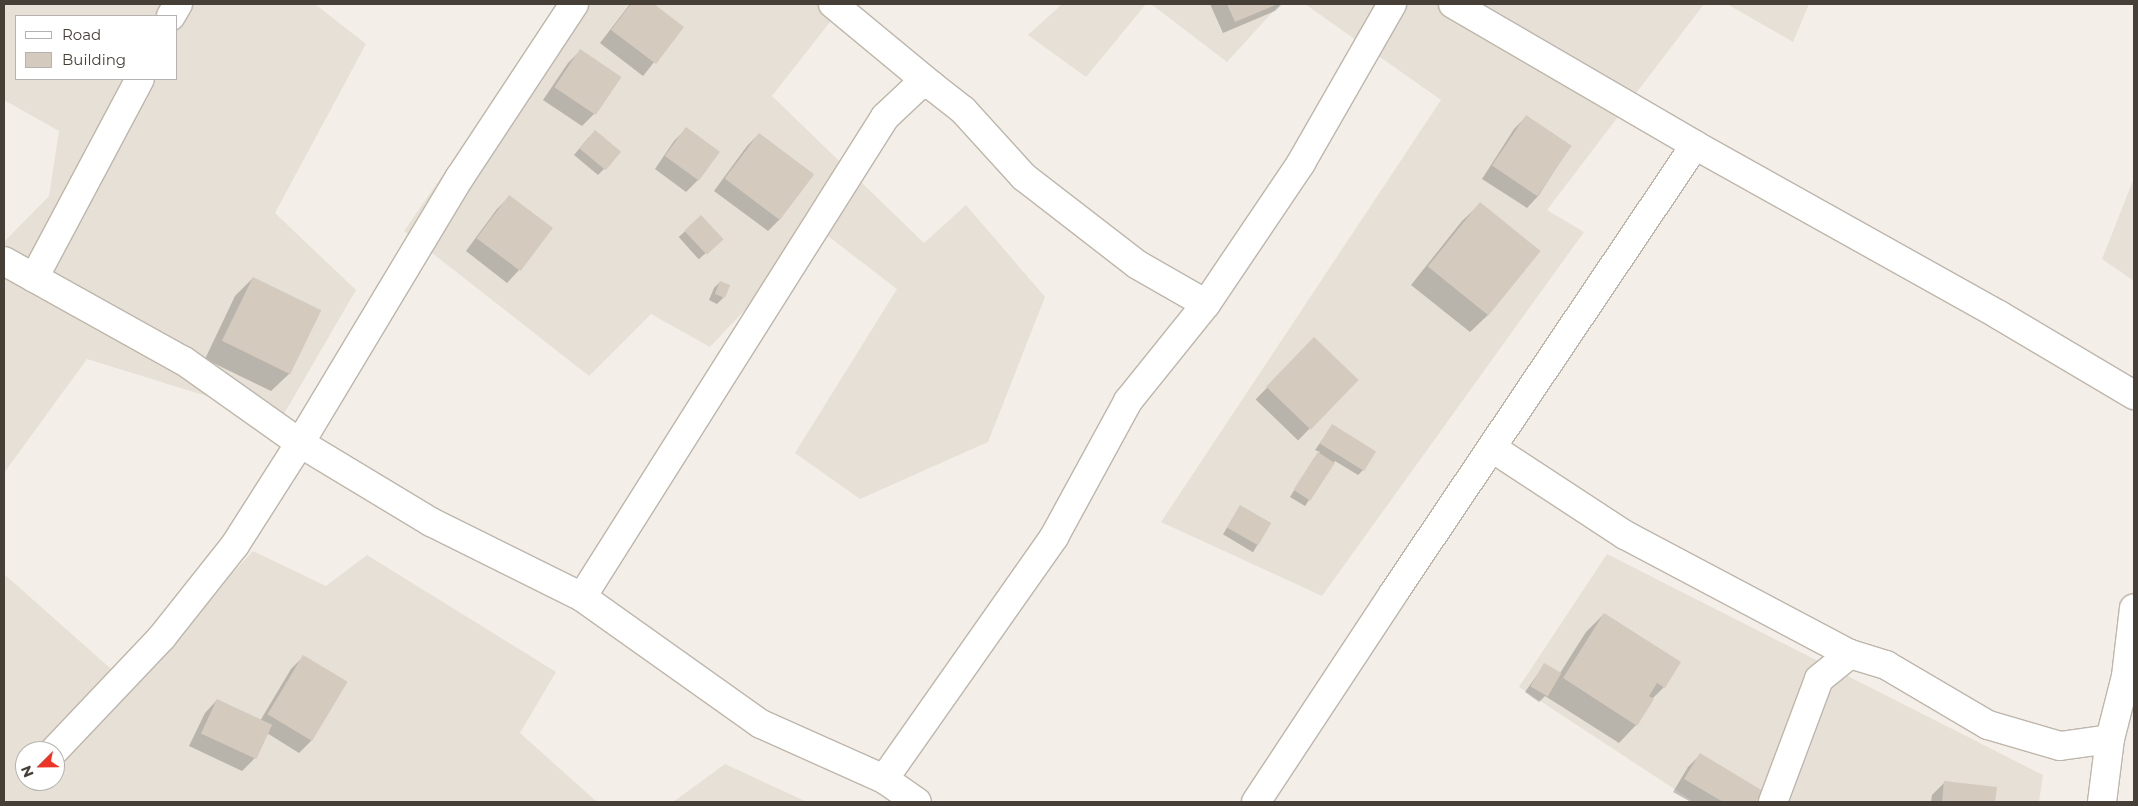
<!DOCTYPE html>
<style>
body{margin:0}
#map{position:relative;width:2138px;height:806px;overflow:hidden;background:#f3efe8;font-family:Montserrat,sans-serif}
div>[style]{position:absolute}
.residential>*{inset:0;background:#e6e0d6}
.shadow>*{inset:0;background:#0003;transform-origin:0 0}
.building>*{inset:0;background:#d4cabe;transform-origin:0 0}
.roads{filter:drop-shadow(1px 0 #beb6ab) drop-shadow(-1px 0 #beb6ab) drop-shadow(0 1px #beb6ab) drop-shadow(0 -1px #beb6ab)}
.minor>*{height:28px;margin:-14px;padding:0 14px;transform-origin:14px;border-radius:14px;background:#fff}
span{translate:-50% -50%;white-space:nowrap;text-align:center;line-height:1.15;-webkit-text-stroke:4px #fff;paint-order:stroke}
.frame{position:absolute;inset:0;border:5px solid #463f37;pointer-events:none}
.legend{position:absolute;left:15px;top:15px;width:162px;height:65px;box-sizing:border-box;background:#fff;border:1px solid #b5b2af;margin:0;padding:6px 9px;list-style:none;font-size:15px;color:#463f37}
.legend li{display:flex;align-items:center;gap:10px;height:25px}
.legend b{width:25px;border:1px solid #b5b2af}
.north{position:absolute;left:15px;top:741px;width:50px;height:50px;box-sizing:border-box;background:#fff;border:1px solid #b5b2af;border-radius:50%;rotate:247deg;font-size:14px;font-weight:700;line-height:20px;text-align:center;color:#463f37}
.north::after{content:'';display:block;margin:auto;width:18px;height:22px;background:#ec3526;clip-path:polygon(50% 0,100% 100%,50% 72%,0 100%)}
</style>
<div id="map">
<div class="residential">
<div style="clip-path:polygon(evenodd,4px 4px,315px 4px,366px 44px,275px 213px,356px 290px,281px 419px,87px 359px,4px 473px,4px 242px,49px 196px,59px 131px,4px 100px,4px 4px,16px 16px,176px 16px,176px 79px,16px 79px,16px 16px)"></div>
<div style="clip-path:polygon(561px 4px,844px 4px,772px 96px,924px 243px,966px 205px,1045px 297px,988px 442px,860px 499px,795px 453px,897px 289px,820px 230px,710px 347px,651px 314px,589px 376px,404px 231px)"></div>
<div style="clip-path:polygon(1062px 4px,1146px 4px,1086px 77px,1028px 35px)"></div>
<div style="clip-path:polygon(1151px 4px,1280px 4px,1227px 62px)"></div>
<div style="clip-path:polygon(1305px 4px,1704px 4px,1547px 210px,1584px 232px,1322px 596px,1161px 522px,1441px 100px)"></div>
<div style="clip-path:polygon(1727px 4px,1809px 4px,1793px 42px)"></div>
<div style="clip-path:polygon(2134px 178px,2134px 281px,2102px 259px)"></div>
<div style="clip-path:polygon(evenodd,253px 551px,326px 586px,367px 555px,556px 672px,520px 733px,597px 802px,4px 802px,4px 574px,128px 684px,253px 551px,25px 751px,55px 751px,55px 781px,25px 781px,25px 751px)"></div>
<div style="clip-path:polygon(1607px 554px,2043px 775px,2039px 802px,1694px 802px,1519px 687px)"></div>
<div style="clip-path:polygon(725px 764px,807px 802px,673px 802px)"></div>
</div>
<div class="shadow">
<div style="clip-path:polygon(630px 4px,652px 4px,682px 27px,643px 76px,600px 43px)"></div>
<div style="clip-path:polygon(1210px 4px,1282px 4px,1275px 11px,1223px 33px)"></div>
<div style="clip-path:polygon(580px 51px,594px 114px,582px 126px,543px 100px,568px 63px)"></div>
<div style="clip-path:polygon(1526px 117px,1570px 146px,1539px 195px,1527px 208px,1482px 179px,1514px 129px)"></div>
<div style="clip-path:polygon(686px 129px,698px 180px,686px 192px,655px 169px,674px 141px)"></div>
<div style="clip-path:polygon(759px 134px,813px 174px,780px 219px,768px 231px,714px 191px,747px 146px)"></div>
<div style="clip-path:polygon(589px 137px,604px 169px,598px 175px,574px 155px)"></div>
<div style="clip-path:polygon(509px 197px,551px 228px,519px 270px,507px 283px,466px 251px,497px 209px)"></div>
<div style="clip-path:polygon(1480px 204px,1488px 315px,1470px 332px,1411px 285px,1462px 221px)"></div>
<div style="left:701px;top:217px;width:30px;height:30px;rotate:48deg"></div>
<div style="clip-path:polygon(253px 278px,319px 311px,289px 374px,271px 391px,205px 359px,235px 296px)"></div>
<div style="clip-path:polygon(720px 282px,723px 298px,717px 304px,709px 300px,714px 288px)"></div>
<div style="left:1314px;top:339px;width:59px;height:84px;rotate:44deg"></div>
<div style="clip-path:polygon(1332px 426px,1364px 469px,1358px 475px,1335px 461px,1305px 506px,1290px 497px,1313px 460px,1320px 452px,1315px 450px)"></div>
<div style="left:1240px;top:506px;width:35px;height:33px;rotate:31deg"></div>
<div style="clip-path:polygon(1604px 614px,1664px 687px,1652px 699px,1636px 725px,1619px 743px,1545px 696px,1539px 702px,1525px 692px,1545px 664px,1560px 673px,1586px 632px)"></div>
<div style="clip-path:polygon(303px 657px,346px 683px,311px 741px,299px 753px,267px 733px,254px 759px,242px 771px,189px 746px,205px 713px,217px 700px,260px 721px,291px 669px)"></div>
<div style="clip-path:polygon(1700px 755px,1761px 792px,1755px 802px,1691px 802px,1673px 792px,1688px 767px)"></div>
<div style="clip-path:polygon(1944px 783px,1995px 788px,1994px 802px,1931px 802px,1932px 795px)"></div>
</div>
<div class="building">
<div style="clip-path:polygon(631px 4px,654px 4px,684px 27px,656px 64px,611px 30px)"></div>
<div style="clip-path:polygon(1227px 4px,1278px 4px,1235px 22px)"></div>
<div style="left:580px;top:49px;width:50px;height:46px;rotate:34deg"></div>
<div style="left:1526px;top:115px;width:55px;height:61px;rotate:34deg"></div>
<div style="left:686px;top:127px;width:42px;height:36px;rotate:36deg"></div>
<div style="left:595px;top:130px;width:34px;height:24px;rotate:40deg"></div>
<div style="left:759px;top:133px;width:69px;height:57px;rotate:37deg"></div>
<div style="left:509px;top:195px;width:55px;height:54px;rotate:37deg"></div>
<div style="left:1480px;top:202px;width:78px;height:83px;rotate:39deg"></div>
<div style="left:701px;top:215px;width:33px;height:23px;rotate:47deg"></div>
<div style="left:253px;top:277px;width:76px;height:71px;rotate:26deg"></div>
<div style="left:720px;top:281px;width:11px;height:14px;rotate:22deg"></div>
<div style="left:1314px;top:337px;width:62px;height:69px;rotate:44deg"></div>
<div style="left:1332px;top:424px;width:52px;height:23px;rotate:32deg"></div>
<div style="left:1318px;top:452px;width:20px;height:45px;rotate:33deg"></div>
<div style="left:1240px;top:505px;width:36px;height:26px;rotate:30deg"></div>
<div style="clip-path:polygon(1604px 613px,1681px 662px,1665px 688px,1657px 683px,1649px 696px,1654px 699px,1637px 726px,1563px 678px)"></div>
<div style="left:303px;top:655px;width:52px;height:69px;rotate:31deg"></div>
<div style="left:1544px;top:663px;width:20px;height:27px;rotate:30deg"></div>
<div style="left:217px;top:699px;width:61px;height:38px;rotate:25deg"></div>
<div style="clip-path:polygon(1700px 753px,1763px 791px,1757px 802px,1723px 802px,1684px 779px)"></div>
<div style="clip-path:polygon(1944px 781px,1997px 787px,1995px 802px,1942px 802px)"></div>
</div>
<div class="roads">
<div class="minor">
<div style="left:833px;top:4px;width:127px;rotate:39.6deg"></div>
<div style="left:1453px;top:4px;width:280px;rotate:30.2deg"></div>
<div style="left:1695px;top:145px;width:348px;rotate:29.2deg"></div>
<div style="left:1999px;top:315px;width:157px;rotate:30.7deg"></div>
<div style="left:171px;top:16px;width:14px;rotate:-60deg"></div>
<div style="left:4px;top:261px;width:206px;rotate:29.1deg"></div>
<div style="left:184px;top:361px;width:142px;rotate:35.3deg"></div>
<div style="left:300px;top:443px;width:153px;rotate:31.1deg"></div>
<div style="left:431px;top:522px;width:169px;rotate:26.4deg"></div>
<div style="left:582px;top:597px;width:219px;rotate:35.4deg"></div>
<div style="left:761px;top:724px;width:135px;rotate:24.1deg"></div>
<div style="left:884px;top:779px;width:40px;rotate:34.9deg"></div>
<div style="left:34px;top:278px;width:225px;rotate:-62deg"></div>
<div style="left:1492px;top:448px;width:159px;rotate:33.2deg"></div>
<div style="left:1625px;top:535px;width:255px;rotate:27.9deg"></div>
<div style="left:582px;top:597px;width:568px;rotate:-57.74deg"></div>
<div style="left:885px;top:117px;width:47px;rotate:-43.3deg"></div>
<div style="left:919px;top:85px;width:12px"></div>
<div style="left:931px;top:85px;width:41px;rotate:38deg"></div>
<div style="left:963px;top:110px;width:91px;rotate:47.7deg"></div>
<div style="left:1024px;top:177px;width:144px;rotate:37.7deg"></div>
<div style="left:1138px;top:265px;width:78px;rotate:29.8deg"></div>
<div style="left:54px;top:751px;width:157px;rotate:-46.5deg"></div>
<div style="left:162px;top:637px;width:117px;rotate:-51.6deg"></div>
<div style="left:235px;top:545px;width:121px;rotate:-57.5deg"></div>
<div style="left:300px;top:443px;width:310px;rotate:-59deg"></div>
<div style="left:460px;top:177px;width:207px;rotate:-56.6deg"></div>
<div style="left:884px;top:779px;width:296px;rotate:-54.9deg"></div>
<div style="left:1054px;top:537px;width:155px;rotate:-61.4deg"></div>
<div style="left:1128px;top:401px;width:124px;rotate:-51.2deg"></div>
<div style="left:1206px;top:304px;width:170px;rotate:-56deg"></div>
<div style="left:1301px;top:163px;width:183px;rotate:-60.2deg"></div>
<div style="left:1256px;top:802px;width:249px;rotate:-56.6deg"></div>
<div style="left:1393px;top:594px;width:541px;rotate:-56.07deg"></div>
<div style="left:1773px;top:802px;width:131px;rotate:-69.5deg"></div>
<div style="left:1819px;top:679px;width:40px;rotate:-39deg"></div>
<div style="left:1850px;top:654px;width:38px;rotate:17deg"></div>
<div style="left:1886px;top:665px;width:118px;rotate:30.5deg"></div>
<div style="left:1988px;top:725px;width:75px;rotate:16.3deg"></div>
<div style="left:2060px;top:746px;width:50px;rotate:-8deg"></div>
<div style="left:2102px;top:802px;width:64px;rotate:-82.8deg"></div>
<div style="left:2110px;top:739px;width:65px;rotate:-75.7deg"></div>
<div style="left:2126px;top:676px;width:68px;rotate:-83.3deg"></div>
</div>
</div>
<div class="frame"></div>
<ul class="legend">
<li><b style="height:6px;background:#fff"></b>Road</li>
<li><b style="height:14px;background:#d4cabe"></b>Building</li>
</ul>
<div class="north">N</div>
</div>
